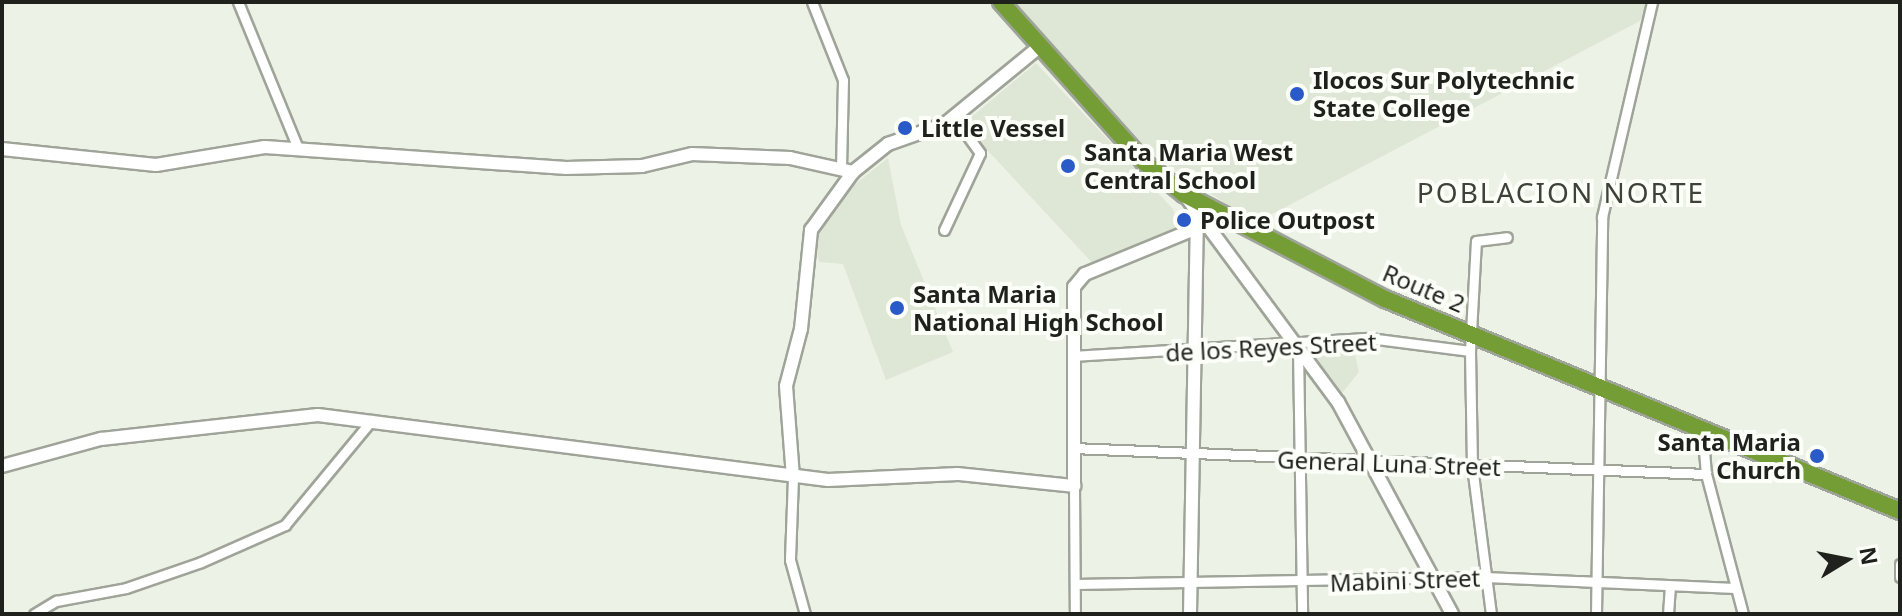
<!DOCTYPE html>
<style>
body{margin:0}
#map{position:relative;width:1902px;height:616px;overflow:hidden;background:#edf2e7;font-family:"Noto Sans",sans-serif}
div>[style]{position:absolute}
.built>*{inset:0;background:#dee7d5}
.roads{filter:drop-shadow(2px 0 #9fa499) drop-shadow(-2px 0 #9fa499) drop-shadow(0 2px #9fa499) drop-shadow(0 -2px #9fa499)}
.street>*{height:9px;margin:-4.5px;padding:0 4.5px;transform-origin:4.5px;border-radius:4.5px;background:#fff}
.secondary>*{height:12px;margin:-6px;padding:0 6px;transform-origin:6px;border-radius:6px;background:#fff}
.highway>*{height:16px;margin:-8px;padding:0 8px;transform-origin:8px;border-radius:8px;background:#759d36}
.dots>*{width:22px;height:22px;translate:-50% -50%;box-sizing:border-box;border:4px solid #fbfff8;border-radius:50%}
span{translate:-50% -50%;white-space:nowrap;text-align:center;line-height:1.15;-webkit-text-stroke:8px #fbfff8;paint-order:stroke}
.poi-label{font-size:24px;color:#1f211d;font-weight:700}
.left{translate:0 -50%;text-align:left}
.right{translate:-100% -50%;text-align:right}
.street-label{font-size:24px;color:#1f211d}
.quarter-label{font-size:28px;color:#3e4339;letter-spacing:2px}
.frame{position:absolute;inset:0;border:4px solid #1f211d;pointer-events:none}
.north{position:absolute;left:1806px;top:520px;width:80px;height:80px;-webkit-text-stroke:6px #fbfff8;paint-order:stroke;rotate:80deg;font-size:22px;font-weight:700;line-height:32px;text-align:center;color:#1f211d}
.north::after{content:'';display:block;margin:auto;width:28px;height:36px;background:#1f211d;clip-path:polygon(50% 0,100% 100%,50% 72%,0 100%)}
</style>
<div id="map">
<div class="built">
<div style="clip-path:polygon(1013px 2px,1648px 2px,1640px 21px,1255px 223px,1153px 155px)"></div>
<div style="clip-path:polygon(1036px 63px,1173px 209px,1182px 235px,1097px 268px,963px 124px)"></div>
<div style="clip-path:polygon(888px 158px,901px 225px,953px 352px,886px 380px,843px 264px,819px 262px,815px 238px,854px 185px)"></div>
<div style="clip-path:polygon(1353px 346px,1359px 372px,1339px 397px,1307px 357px)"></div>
</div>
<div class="roads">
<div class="street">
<div style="left:238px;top:2px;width:158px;rotate:67.7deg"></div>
<div style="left:812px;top:2px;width:84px;rotate:68.3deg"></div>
<div style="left:843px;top:80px;width:85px;rotate:91.3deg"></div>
<div style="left:944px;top:230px;width:85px;rotate:-64.9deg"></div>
<div style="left:980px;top:153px;width:44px;rotate:-125.8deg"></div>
<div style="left:1298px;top:349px;width:265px;rotate:89.1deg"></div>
<div style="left:1072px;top:356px;width:298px;rotate:-3.5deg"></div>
<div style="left:1369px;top:338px;width:102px;rotate:7.3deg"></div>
<div style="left:1702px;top:428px;width:46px;rotate:85deg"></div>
<div style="left:1706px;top:474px;width:145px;rotate:75.2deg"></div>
<div style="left:1072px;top:448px;width:635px;rotate:2.35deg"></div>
<div style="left:793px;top:477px;width:83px;rotate:92.1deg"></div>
<div style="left:790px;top:560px;width:56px;rotate:74.5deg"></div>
<div style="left:1074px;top:486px;width:128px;rotate:89.6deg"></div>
<div style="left:1900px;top:564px;width:13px;rotate:90deg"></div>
<div style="left:1075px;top:584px;width:410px;rotate:-1deg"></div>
<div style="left:1485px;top:577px;width:250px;rotate:2.5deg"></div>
<div style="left:34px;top:614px;width:26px;rotate:-31deg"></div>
<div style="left:56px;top:601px;width:71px;rotate:-10.5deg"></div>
<div style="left:126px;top:588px;width:79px;rotate:-19.1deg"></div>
<div style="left:201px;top:562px;width:92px;rotate:-23.8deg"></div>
<div style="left:285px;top:525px;width:136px;rotate:-50.4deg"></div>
<div style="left:1491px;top:614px;width:149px;rotate:-97.3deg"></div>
<div style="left:1472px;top:466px;width:115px;rotate:-91deg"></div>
<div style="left:1470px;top:351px;width:110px;rotate:-86.9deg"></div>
<div style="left:1476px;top:241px;width:31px;rotate:-7deg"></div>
<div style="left:1596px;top:614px;width:397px;rotate:-89.1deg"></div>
<div style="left:1602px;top:217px;width:221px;rotate:-76.9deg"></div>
<div style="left:1668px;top:614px;width:28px;rotate:-86deg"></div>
</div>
<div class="secondary">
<div style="left:2px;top:149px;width:155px;rotate:5.9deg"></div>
<div style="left:156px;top:165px;width:110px;rotate:-9.4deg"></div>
<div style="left:265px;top:147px;width:302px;rotate:4deg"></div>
<div style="left:566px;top:168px;width:76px;rotate:-1.5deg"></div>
<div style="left:642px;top:166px;width:51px;rotate:-13.5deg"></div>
<div style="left:692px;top:154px;width:98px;rotate:2.3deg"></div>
<div style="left:790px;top:158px;width:65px;rotate:12.5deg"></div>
<div style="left:1184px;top:194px;width:259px;rotate:53.5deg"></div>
<div style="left:1338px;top:402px;width:241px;rotate:61.7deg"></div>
<div style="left:2px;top:466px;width:103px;rotate:-15.3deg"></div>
<div style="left:101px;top:439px;width:218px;rotate:-6.3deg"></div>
<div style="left:318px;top:415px;width:514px;rotate:7.26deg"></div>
<div style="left:828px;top:480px;width:130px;rotate:-2.6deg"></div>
<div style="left:958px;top:474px;width:117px;rotate:5.9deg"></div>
<div style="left:1074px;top:486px;width:199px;rotate:-90deg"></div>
<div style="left:1074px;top:287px;width:17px;rotate:-50deg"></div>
<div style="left:1085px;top:274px;width:121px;rotate:-22.3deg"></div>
<div style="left:793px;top:477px;width:91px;rotate:-94.4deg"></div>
<div style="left:786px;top:386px;width:59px;rotate:-75.3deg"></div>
<div style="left:801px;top:329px;width:100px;rotate:-84.2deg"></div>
<div style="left:811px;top:230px;width:72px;rotate:-54.1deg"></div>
<div style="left:853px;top:172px;width:45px;rotate:-38.7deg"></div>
<div style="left:888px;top:144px;width:60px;rotate:-19.3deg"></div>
<div style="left:945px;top:124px;width:120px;rotate:-39.3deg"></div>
<div style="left:1190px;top:614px;width:393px;rotate:-89deg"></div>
</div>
<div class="highway">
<div style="left:1001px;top:2px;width:215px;rotate:48.2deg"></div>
<div style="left:1144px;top:162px;width:51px;rotate:38.7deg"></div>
<div style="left:1184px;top:194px;width:227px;rotate:27.6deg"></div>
<div style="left:1385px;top:299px;width:557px;rotate:22.37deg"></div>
</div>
</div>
<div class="dots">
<div style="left:1297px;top:94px;background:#2a5ac8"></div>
<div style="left:905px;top:128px;background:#2a5ac8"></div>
<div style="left:1068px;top:166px;background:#2a5ac8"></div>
<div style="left:1184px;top:220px;background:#2a5ac8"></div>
<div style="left:897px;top:308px;background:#2a5ac8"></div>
<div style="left:1817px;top:456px;background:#2a5ac8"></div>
</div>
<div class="poi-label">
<span class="left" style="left:1313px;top:94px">Ilocos Sur Polytechnic<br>State College</span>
<span class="left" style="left:921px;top:128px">Little Vessel</span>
<span class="left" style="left:1084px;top:166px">Santa Maria West<br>Central School</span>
<span class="left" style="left:1200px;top:220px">Police Outpost</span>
<span class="left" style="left:913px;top:308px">Santa Maria<br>National High School</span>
<span class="right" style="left:1801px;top:456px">Santa Maria<br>Church</span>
</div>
<div class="street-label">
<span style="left:1424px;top:288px;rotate:23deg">Route 2</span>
<span style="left:1271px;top:347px;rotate:-3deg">de los Reyes Street</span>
<span style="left:1389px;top:463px;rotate:2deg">General Luna Street</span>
<span style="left:1405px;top:580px;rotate:-2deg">Mabini Street</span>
</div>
<div class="quarter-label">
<span style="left:1561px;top:192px">POBLACION NORTE</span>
</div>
<div class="frame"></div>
<div class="north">N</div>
</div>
